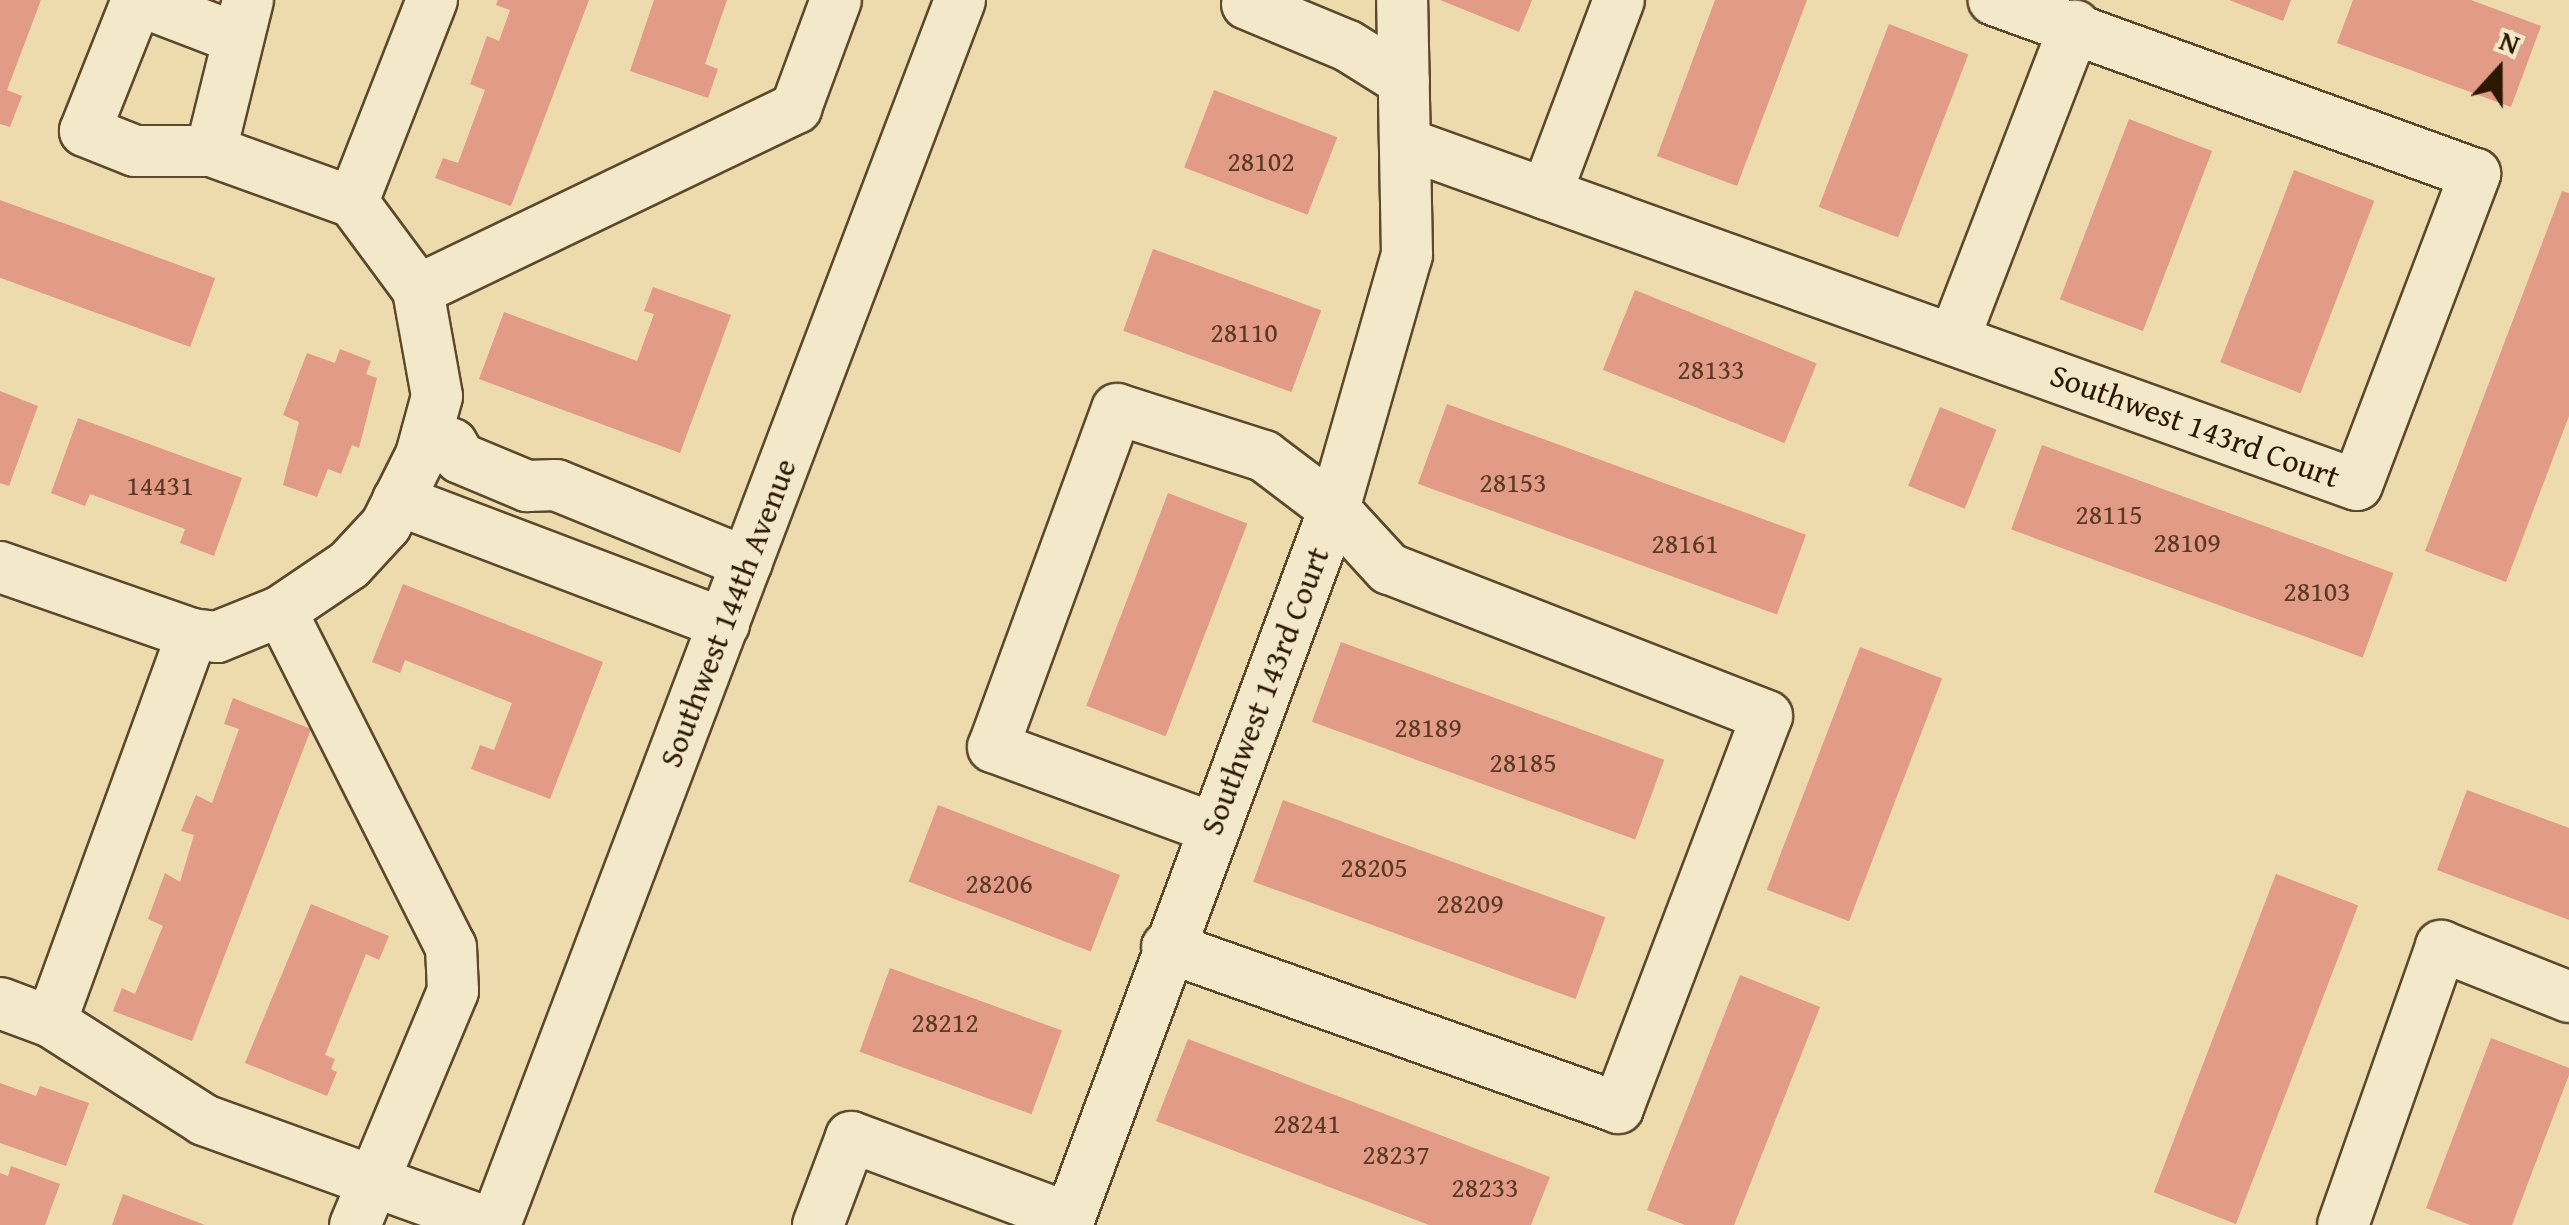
<!DOCTYPE html>
<style>
body{margin:0}
#map{position:relative;width:2569px;height:1225px;overflow:hidden;background:#eddbae;font-family:"Gentium Book Plus",serif}
div>[style]{position:absolute}
.building>*{inset:0;background:#e19b87;transform-origin:0 0}
.roads{filter:drop-shadow(2px 0 #5c492c) drop-shadow(-2px 0 #5c492c) drop-shadow(0 2px #5c492c) drop-shadow(0 -2px #5c492c)}
.minor>*{height:50px;margin:-25px;padding:0 25px;transform-origin:25px;border-radius:25px;background:#f3e8ca}
span{translate:-50% -50%;white-space:nowrap;text-align:center;line-height:1.15;-webkit-text-stroke:8px #f3e8ca;paint-order:stroke}
.number-label{font-size:28px;color:#593922}
.number-label span{-webkit-text-stroke-width:0}
.street-label{font-size:32px;color:#2c1800}
.north{position:absolute;left:2449px;top:20px;width:100px;height:100px;-webkit-text-stroke:8px #f3e8ca;paint-order:stroke;rotate:21deg;font-size:28px;font-weight:700;line-height:40px;text-align:center;color:#2c1800}
.north::after{content:'';display:block;margin:auto;width:35px;height:45px;background:#2c1800;clip-path:polygon(50% 0,100% 100%,50% 72%,0 100%)}
</style>
<div id="map">
<div class="building">
<div style="clip-path:polygon(0 0,41px 0,7px 90px,22px 96px,10px 127px,0 124px)"></div>
<div style="clip-path:polygon(498px 0,589px 0,511px 206px,435px 178px,443px 158px,458px 163px,485px 90px,470px 84px,487px 36px,499px 41px,510px 10px,496px 5px)"></div>
<div style="clip-path:polygon(654px 0,727px 0,705px 64px,718px 69px,708px 98px,630px 71px)"></div>
<div style="clip-path:polygon(1440px 0,1532px 0,1519px 32px)"></div>
<div style="clip-path:polygon(1715px 0,1807px 0,1737px 186px,1657px 156px)"></div>
<div style="clip-path:polygon(2229px 0,2291px 0,2283px 21px)"></div>
<div style="clip-path:polygon(2353px 0,2471px 0,2541px 26px,2511px 107px,2337px 43px)"></div>
<div style="left:1889px;top:24px;width:85px;height:196px;rotate:21deg"></div>
<div style="left:1214px;top:90px;width:132px;height:83px;rotate:21deg"></div>
<div style="left:2129px;top:119px;width:89px;height:193px;rotate:21deg"></div>
<div style="left:2294px;top:170px;width:86px;height:206px;rotate:21deg"></div>
<div style="clip-path:polygon(2562px 191px,2569px 193px,2569px 416px,2506px 582px,2425px 551px)"></div>
<div style="left:0;top:200px;width:229px;height:73px;rotate:20deg"></div>
<div style="left:1153px;top:249px;width:179px;height:87px;rotate:20deg"></div>
<div style="clip-path:polygon(653px 287px,731px 315px,680px 453px,479px 379px,504px 312px,637px 361px,654px 314px,644px 311px)"></div>
<div style="left:1635px;top:290px;width:196px;height:86px;rotate:22deg"></div>
<div style="clip-path:polygon(340px 349px,371px 361px,366px 374px,377px 378px,359px 448px,352px 445px,341px 474px,328px 469px,317px 497px,283px 485px,299px 422px,283px 415px,307px 353px,335px 363px)"></div>
<div style="clip-path:polygon(0 391px,38px 406px,9px 486px,0 483px)"></div>
<div style="left:1447px;top:404px;width:382px;height:85px;rotate:20deg"></div>
<div style="left:1940px;top:407px;width:61px;height:85px;rotate:22deg"></div>
<div style="clip-path:polygon(78px 418px,242px 478px,214px 556px,180px 543px,185px 529px,90px 494px,85px 506px,51px 493px)"></div>
<div style="left:2042px;top:445px;width:374px;height:90px;rotate:20deg"></div>
<div style="left:1168px;top:493px;width:85px;height:228px;rotate:21deg"></div>
<div style="clip-path:polygon(403px 584px,603px 662px,550px 799px,471px 769px,480px 745px,494px 750px,512px 703px,405px 660px,400px 673px,372px 662px)"></div>
<div style="left:1341px;top:642px;width:344px;height:85px;rotate:20deg"></div>
<div style="left:1860px;top:647px;width:88px;height:260px;rotate:21deg"></div>
<div style="clip-path:polygon(233px 698px,311px 729px,192px 1041px,113px 1011px,122px 988px,135px 994px,163px 926px,148px 919px,165px 873px,180px 882px,194px 835px,181px 831px,196px 795px,212px 803px,239px 729px,224px 724px)"></div>
<div style="clip-path:polygon(2467px 790px,2569px 828px,2569px 920px,2437px 870px)"></div>
<div style="left:1283px;top:800px;width:343px;height:87px;rotate:20deg"></div>
<div style="left:938px;top:805px;width:195px;height:82px;rotate:21deg"></div>
<div style="left:2276px;top:874px;width:88px;height:341px;rotate:21deg"></div>
<div style="clip-path:polygon(311px 904px,389px 936px,379px 960px,366px 954px,325px 1055px,335px 1059px,331px 1069px,337px 1072px,327px 1096px,245px 1063px)"></div>
<div style="left:890px;top:968px;width:183px;height:89px;rotate:20deg"></div>
<div style="clip-path:polygon(1740px 975px,1820px 1007px,1734px 1225px,1685px 1225px,1647px 1210px)"></div>
<div style="clip-path:polygon(2491px 1038px,2569px 1068px,2569px 1075px,2512px 1225px,2470px 1225px,2426px 1208px)"></div>
<div style="clip-path:polygon(1188px 1039px,1550px 1177px,1531px 1225px,1429px 1225px,1156px 1121px)"></div>
<div style="clip-path:polygon(0 1083px,36px 1096px,40px 1086px,89px 1103px,66px 1166px,0 1143px)"></div>
<div style="clip-path:polygon(11px 1166px,60px 1184px,45px 1225px,0 1225px,0 1173px,8px 1176px)"></div>
<div style="clip-path:polygon(123px 1194px,205px 1225px,112px 1225px)"></div>
</div>
<div class="roads">
<div class="minor">
<div style="left:248px;top:0;width:155px;rotate:103.8deg"></div>
<div style="left:211px;top:151px;width:151px;rotate:19.8deg"></div>
<div style="left:432px;top:0;width:217px;rotate:111.4deg"></div>
<div style="left:353px;top:202px;width:109px;rotate:53.5deg"></div>
<div style="left:418px;top:290px;width:420px;rotate:-25.7deg"></div>
<div style="left:796px;top:108px;width:115px;rotate:-69.7deg"></div>
<div style="left:1247px;top:4px;width:109px;rotate:22.6deg"></div>
<div style="left:1348px;top:46px;width:66px;rotate:32deg"></div>
<div style="left:1407px;top:144px;width:1009px;rotate:19.75deg"></div>
<div style="left:2357px;top:485px;width:333px;rotate:-69.2deg"></div>
<div style="left:2475px;top:174px;width:512px;rotate:-160.11deg"></div>
<div style="left:211px;top:151px;width:76px;rotate:180deg"></div>
<div style="left:135px;top:151px;width:54px;rotate:-158.2deg"></div>
<div style="left:85px;top:131px;width:141px;rotate:-68.3deg"></div>
<div style="left:137px;top:0;width:104px;rotate:20.9deg"></div>
<div style="left:1546px;top:194px;width:207px;rotate:-69.4deg"></div>
<div style="left:1954px;top:339px;width:336px;rotate:-68.9deg"></div>
<div style="left:427px;top:434px;width:27px;rotate:22deg"></div>
<div style="left:452px;top:444px;width:16px;rotate:60deg"></div>
<div style="left:460px;top:458px;width:73px;rotate:22.7deg"></div>
<div style="left:527px;top:486px;width:29px;rotate:-2deg"></div>
<div style="left:556px;top:485px;width:206px;rotate:22.2deg"></div>
<div style="left:398px;top:500px;width:349px;rotate:20.8deg"></div>
<div style="left:0;top:567px;width:203px;rotate:19.2deg"></div>
<div style="left:192px;top:634px;width:25px;rotate:7deg"></div>
<div style="left:217px;top:637px;width:69px;rotate:-22.1deg"></div>
<div style="left:281px;top:611px;width:82px;rotate:-34.1deg"></div>
<div style="left:349px;top:565px;width:54px;rotate:-47.2deg"></div>
<div style="left:386px;top:525px;width:78px;rotate:-63.4deg"></div>
<div style="left:421px;top:455px;width:61px;rotate:-74.8deg"></div>
<div style="left:437px;top:396px;width:108px;rotate:-100.2deg"></div>
<div style="left:281px;top:611px;width:377px;rotate:63.2deg"></div>
<div style="left:451px;top:947px;width:44px;rotate:87.4deg"></div>
<div style="left:453px;top:991px;width:254px;rotate:112.7deg"></div>
<div style="left:1167px;top:947px;width:479px;rotate:19.6deg"></div>
<div style="left:1618px;top:1108px;width:419px;rotate:-69.2deg"></div>
<div style="left:1767px;top:716px;width:406px;rotate:-158.7deg"></div>
<div style="left:1389px;top:569px;width:81px;rotate:-132.5deg"></div>
<div style="left:1334px;top:509px;width:88px;rotate:-142.9deg"></div>
<div style="left:1264px;top:456px;width:154px;rotate:-162.3deg"></div>
<div style="left:1117px;top:409px;width:360px;rotate:110.1deg"></div>
<div style="left:993px;top:747px;width:234px;rotate:20.2deg"></div>
<div style="left:0;top:1003px;width:54px;rotate:20.4deg"></div>
<div style="left:51px;top:1022px;width:182px;rotate:32.6deg"></div>
<div style="left:204px;top:1120px;width:308px;rotate:19.9deg"></div>
<div style="left:51px;top:1022px;width:413px;rotate:-70deg"></div>
<div style="left:495px;top:1225px;width:1310px;rotate:-69.21deg"></div>
<div style="left:818px;top:1225px;width:94px;rotate:-69.4deg"></div>
<div style="left:851px;top:1137px;width:229px;rotate:20.4deg"></div>
<div style="left:1067px;top:1225px;width:764px;rotate:-69.55deg"></div>
<div style="left:1334px;top:509px;width:264px;rotate:-74deg"></div>
<div style="left:1407px;top:255px;width:255px;rotate:-91.1deg"></div>
<div style="left:2343px;top:1225px;width:296px;rotate:-70.6deg"></div>
<div style="left:2441px;top:946px;width:138px;rotate:21.7deg"></div>
</div>
</div>
<div class="number-label">
<span style="left:1261px;top:161px">28102</span>
<span style="left:1244px;top:332px">28110</span>
<span style="left:1711px;top:369px">28133</span>
<span style="left:1513px;top:482px">28153</span>
<span style="left:160px;top:485px">14431</span>
<span style="left:2109px;top:514px">28115</span>
<span style="left:2187px;top:542px">28109</span>
<span style="left:1685px;top:543px">28161</span>
<span style="left:2317px;top:591px">28103</span>
<span style="left:1428px;top:727px">28189</span>
<span style="left:1523px;top:762px">28185</span>
<span style="left:1374px;top:867px">28205</span>
<span style="left:999px;top:883px">28206</span>
<span style="left:1470px;top:903px">28209</span>
<span style="left:945px;top:1022px">28212</span>
<span style="left:1307px;top:1123px">28241</span>
<span style="left:1396px;top:1154px">28237</span>
<span style="left:1485px;top:1187px">28233</span>
</div>
<div class="street-label">
<span style="left:2195px;top:426px;rotate:20deg">Southwest 143rd Court</span>
<span style="left:728px;top:613px;rotate:-69deg">Southwest 144th Avenue</span>
<span style="left:1265px;top:691px;rotate:-69deg">Southwest 143rd Court</span>
</div>
<div class="north">N</div>
</div>
